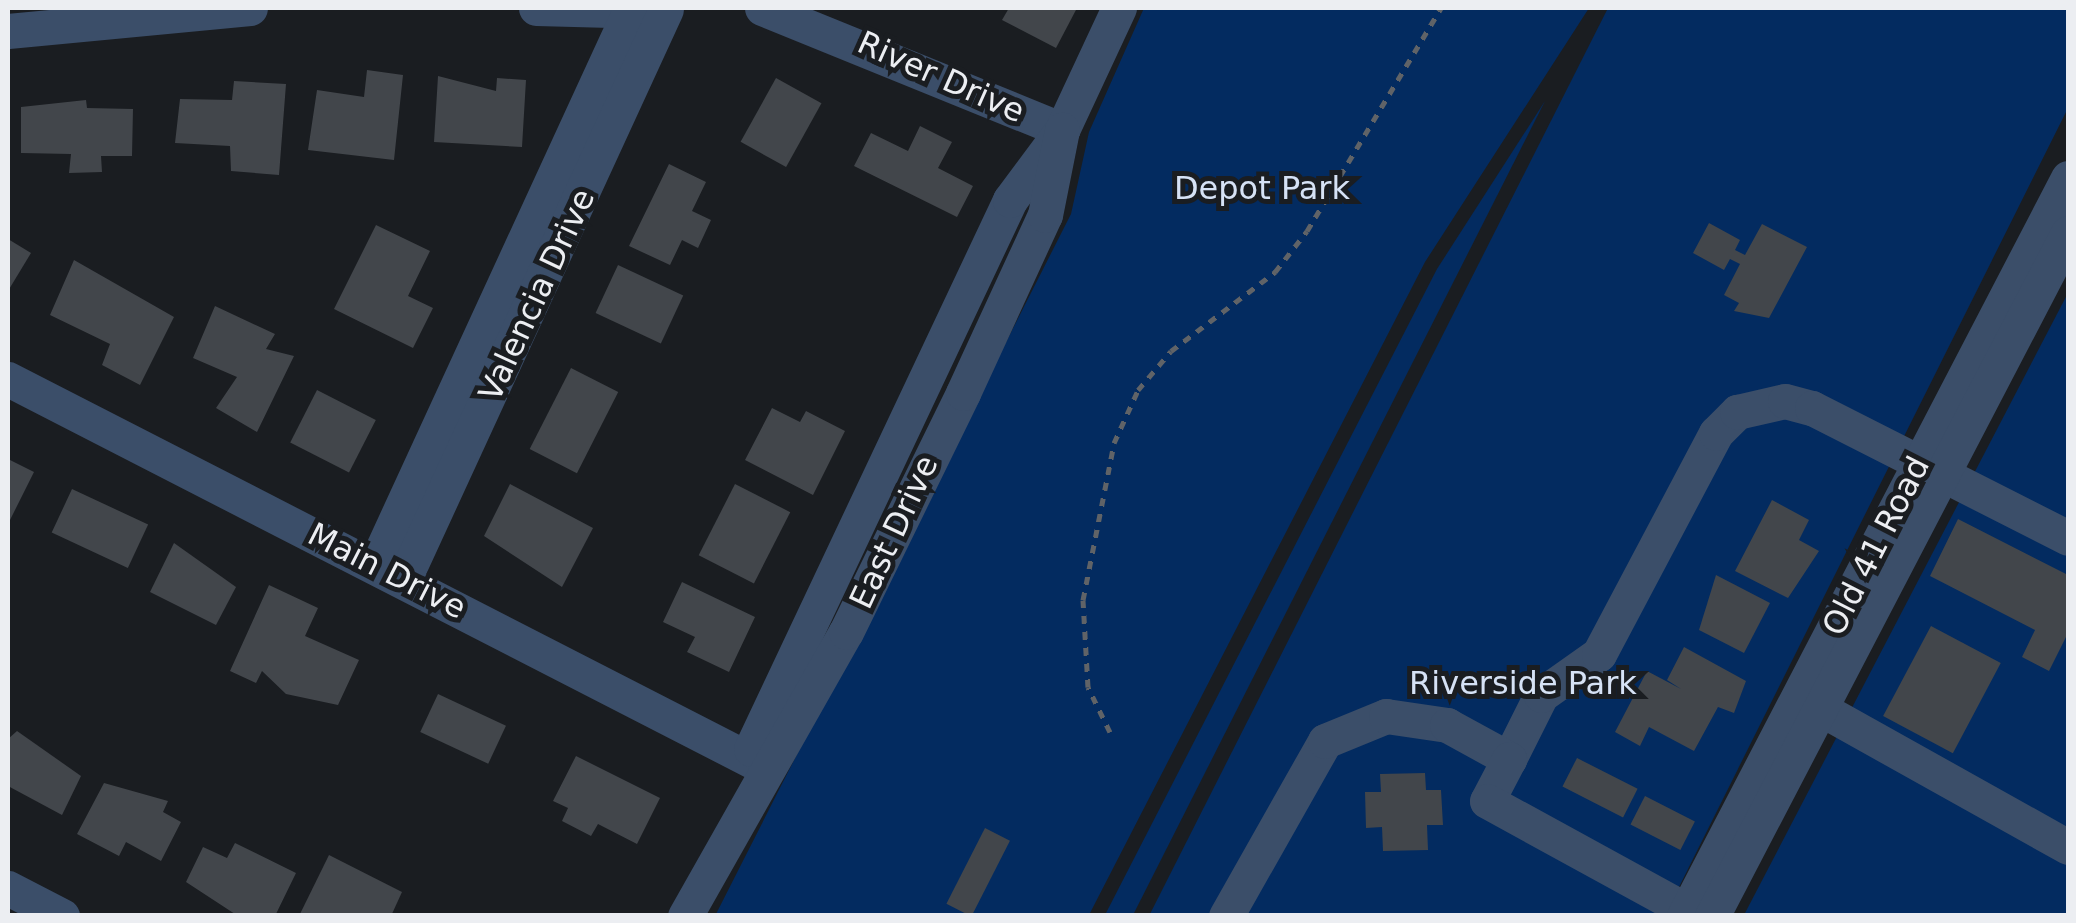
<!DOCTYPE html>
<style>
body{margin:0}
#map{position:relative;width:2076px;height:923px;overflow:hidden;background:#1a1d21;font-family:"DejaVu Sans",sans-serif}
div>[style]{position:absolute}
.green>*{inset:0;background:#032b60}
.building>*{inset:0;background:#42464b;transform-origin:0 0}
.path>*{height:5px;margin-top:-2.5px;transform-origin:0;background:repeating-linear-gradient(90deg,#606367 0 8px,transparent 0 16px)}
.minor>*{height:35px;margin:-17.5px;padding:0 17.5px;transform-origin:17.5px;border-radius:17.5px;background:#3b4e69}
span{translate:-50% -50%;white-space:nowrap;text-align:center;line-height:1.15;-webkit-text-stroke:10px #1a1d21;paint-order:stroke}
.street-label{font-size:32px;color:#eceef2}
.park-label{font-size:32px;color:#d6e2f5}
.frame{position:absolute;inset:0;border:10px solid #eceef2;pointer-events:none}
</style>
<div id="map">
<div class="green">
<div style="clip-path:polygon(1144px 8px,1589px 8px,1425px 262px,1089px 915px,715px 916px,1071px 214px,1089px 132px)"></div>
<div style="clip-path:polygon(1608px 8px,2068px 8px,2068px 108px,1665px 915px,1149px 916px)"></div>
<div style="clip-path:polygon(1545px 101px,1133px 915px,1105px 915px,1437px 269px)"></div>
<div style="clip-path:polygon(2068px 293px,2068px 915px,1744px 915px)"></div>
</div>
<div class="building">
<div style="clip-path:polygon(1009px 8px,1077px 8px,1056px 48px,1002px 20px)"></div>
<div style="clip-path:polygon(367px 70px,403px 75px,394px 160px,308px 150px,317px 90px,364px 97px)"></div>
<div style="clip-path:polygon(438px 76px,496px 91px,497px 78px,526px 80px,522px 147px,434px 142px)"></div>
<div style="left:776px;top:78px;width:52px;height:73px;rotate:29deg"></div>
<div style="clip-path:polygon(234px 81px,286px 84px,279px 175px,231px 171px,230px 146px,175px 143px,180px 99px,232px 100px)"></div>
<div style="clip-path:polygon(86px 100px,87px 108px,133px 109px,132px 156px,101px 156px,102px 172px,69px 173px,71px 154px,21px 153px,21px 107px)"></div>
<div style="clip-path:polygon(920px 126px,952px 142px,938px 168px,973px 186px,957px 217px,854px 166px,871px 133px,908px 151px)"></div>
<div style="clip-path:polygon(669px 164px,706px 182px,692px 211px,711px 220px,698px 248px,682px 240px,670px 265px,629px 246px)"></div>
<div style="clip-path:polygon(1709px 223px,1740px 240px,1735px 250px,1745px 255px,1762px 224px,1807px 247px,1769px 318px,1734px 311px,1739px 303px,1724px 295px,1740px 264px,1730px 259px,1724px 270px,1693px 253px)"></div>
<div style="clip-path:polygon(376px 225px,430px 251px,408px 296px,433px 308px,413px 348px,334px 309px)"></div>
<div style="clip-path:polygon(8px 239px,31px 253px,8px 291px)"></div>
<div style="clip-path:polygon(74px 260px,174px 317px,140px 385px,102px 365px,110px 344px,50px 315px)"></div>
<div style="left:618px;top:265px;width:72px;height:53px;rotate:25deg"></div>
<div style="clip-path:polygon(215px 306px,275px 334px,266px 349px,294px 356px,257px 432px,216px 408px,237px 377px,193px 358px)"></div>
<div style="left:571px;top:368px;width:53px;height:91px;rotate:27deg"></div>
<div style="left:317px;top:390px;width:66px;height:59px;rotate:27deg"></div>
<div style="clip-path:polygon(772px 408px,800px 422px,806px 411px,845px 431px,813px 495px,745px 460px)"></div>
<div style="clip-path:polygon(8px 459px,34px 472px,8px 524px)"></div>
<div style="clip-path:polygon(510px 484px,593px 528px,562px 587px,484px 536px)"></div>
<div style="left:735px;top:484px;width:62px;height:80px;rotate:27deg"></div>
<div style="left:72px;top:489px;width:84px;height:48px;rotate:25deg"></div>
<div style="clip-path:polygon(1772px 500px,1809px 520px,1799px 540px,1819px 551px,1788px 598px,1735px 571px)"></div>
<div style="clip-path:polygon(1958px 519px,2068px 575px,2068px 633px,2049px 671px,2022px 657px,2035px 630px,1930px 576px)"></div>
<div style="clip-path:polygon(174px 543px,236px 587px,216px 625px,150px 592px)"></div>
<div style="clip-path:polygon(1716px 575px,1770px 603px,1744px 653px,1699px 630px)"></div>
<div style="clip-path:polygon(682px 582px,755px 617px,729px 672px,687px 652px,695px 637px,663px 622px)"></div>
<div style="clip-path:polygon(269px 585px,318px 608px,305px 636px,359px 660px,338px 705px,286px 694px,262px 671px,256px 683px,230px 671px)"></div>
<div style="left:1931px;top:626px;width:79px;height:102px;rotate:28deg"></div>
<div style="clip-path:polygon(1684px 647px,1746px 681px,1734px 713px,1718px 707px,1694px 751px,1649px 727px,1640px 746px,1615px 732px,1647px 671px,1681px 689px,1667px 680px)"></div>
<div style="left:438px;top:694px;width:75px;height:42px;rotate:25deg"></div>
<div style="clip-path:polygon(17px 731px,81px 776px,62px 815px,8px 786px,8px 739px)"></div>
<div style="clip-path:polygon(576px 756px,660px 798px,637px 844px,598px 824px,591px 836px,562px 821px,568px 808px,553px 801px)"></div>
<div style="left:1577px;top:758px;width:68px;height:32px;rotate:27deg"></div>
<div style="clip-path:polygon(1425px 773px,1426px 790px,1441px 790px,1443px 825px,1427px 825px,1428px 850px,1383px 851px,1382px 827px,1366px 828px,1365px 792px,1381px 792px,1380px 774px)"></div>
<div style="clip-path:polygon(104px 783px,168px 801px,163px 812px,181px 822px,161px 861px,126px 842px,119px 856px,77px 834px)"></div>
<div style="left:1645px;top:796px;width:56px;height:32px;rotate:27deg"></div>
<div style="left:985px;top:828px;width:28px;height:85px;rotate:27deg"></div>
<div style="clip-path:polygon(235px 843px,296px 873px,275px 916px,238px 916px,186px 882px,203px 847px,227px 858px)"></div>
<div style="clip-path:polygon(329px 855px,402px 892px,391px 916px,299px 916px)"></div>
</div>
<div class="path">
<div style="left:1110px;top:732px;width:50px;rotate:-116.1deg"></div>
<div style="left:1088px;top:687px;width:87px;rotate:-93.3deg"></div>
<div style="left:1083px;top:600px;width:160px;rotate:-78.8deg"></div>
<div style="left:1114px;top:443px;width:58px;rotate:-65.6deg"></div>
<div style="left:1138px;top:390px;width:51px;rotate:-49.8deg"></div>
<div style="left:1171px;top:351px;width:131px;rotate:-37.2deg"></div>
<div style="left:1275px;top:272px;width:52px;rotate:-52deg"></div>
<div style="left:1307px;top:231px;width:260px;rotate:-59deg"></div>
</div>
<div class="minor">
<div style="left:536px;top:8px;width:113px;rotate:1.5deg"></div>
<div style="left:762px;top:8px;width:324px;rotate:22.1deg"></div>
<div style="left:8px;top:31px;width:243px;rotate:-5.4deg"></div>
<div style="left:8px;top:379px;width:850px;rotate:27.17deg"></div>
<div style="left:375px;top:565px;width:608px;rotate:-65.29deg"></div>
<div style="left:404px;top:579px;width:627px;rotate:-65.31deg"></div>
<div style="left:1821px;top:709px;width:283px;rotate:29.2deg"></div>
<div style="left:751px;top:749px;width:607px;rotate:-64.74deg"></div>
<div style="left:1010px;top:200px;width:87px;rotate:-53.4deg"></div>
<div style="left:1062px;top:130px;width:135px;rotate:-65deg"></div>
<div style="left:1509px;top:759px;width:72px;rotate:-63.4deg"></div>
<div style="left:1541px;top:695px;width:71px;rotate:-35.3deg"></div>
<div style="left:1599px;top:654px;width:250px;rotate:-62.1deg"></div>
<div style="left:1716px;top:433px;width:30px;rotate:-45deg"></div>
<div style="left:1737px;top:412px;width:49px;rotate:-12.9deg"></div>
<div style="left:1785px;top:401px;width:28px;rotate:15deg"></div>
<div style="left:1812px;top:408px;width:287px;rotate:26.9deg"></div>
<div style="left:8px;top:888px;width:61px;rotate:27.4deg"></div>
<div style="left:685px;top:916px;width:326px;rotate:-60.5deg"></div>
<div style="left:846px;top:632px;width:266px;rotate:-63.9deg"></div>
<div style="left:963px;top:393px;width:196px;rotate:-65.3deg"></div>
<div style="left:1045px;top:215px;width:87px;rotate:-78.7deg"></div>
<div style="left:1226px;top:916px;width:201px;rotate:-60.5deg"></div>
<div style="left:1325px;top:741px;width:66px;rotate:-22.3deg"></div>
<div style="left:1386px;top:716px;width:62px;rotate:8.4deg"></div>
<div style="left:1447px;top:725px;width:71px;rotate:28.7deg"></div>
<div style="left:1509px;top:759px;width:47px;rotate:117.6deg"></div>
<div style="left:1487px;top:801px;width:239px;rotate:28.7deg"></div>
<div style="left:1684px;top:916px;width:832px;rotate:-62.51deg"></div>
<div style="left:1712px;top:916px;width:770px;rotate:-62.47deg"></div>
</div>
<div class="street-label">
<span style="left:941px;top:77px;rotate:24deg">River Drive</span>
<span style="left:537px;top:295px;rotate:-65deg">Valencia Drive</span>
<span style="left:894px;top:532px;rotate:-65deg">East Drive</span>
<span style="left:1876px;top:546px;rotate:-63deg">Old 41 Road</span>
<span style="left:387px;top:571px;rotate:27deg">Main Drive</span>
</div>
<div class="park-label">
<span style="left:1262px;top:188px">Depot Park</span>
<span style="left:1523px;top:683px">Riverside Park</span>
</div>
<div class="frame"></div>
</div>
